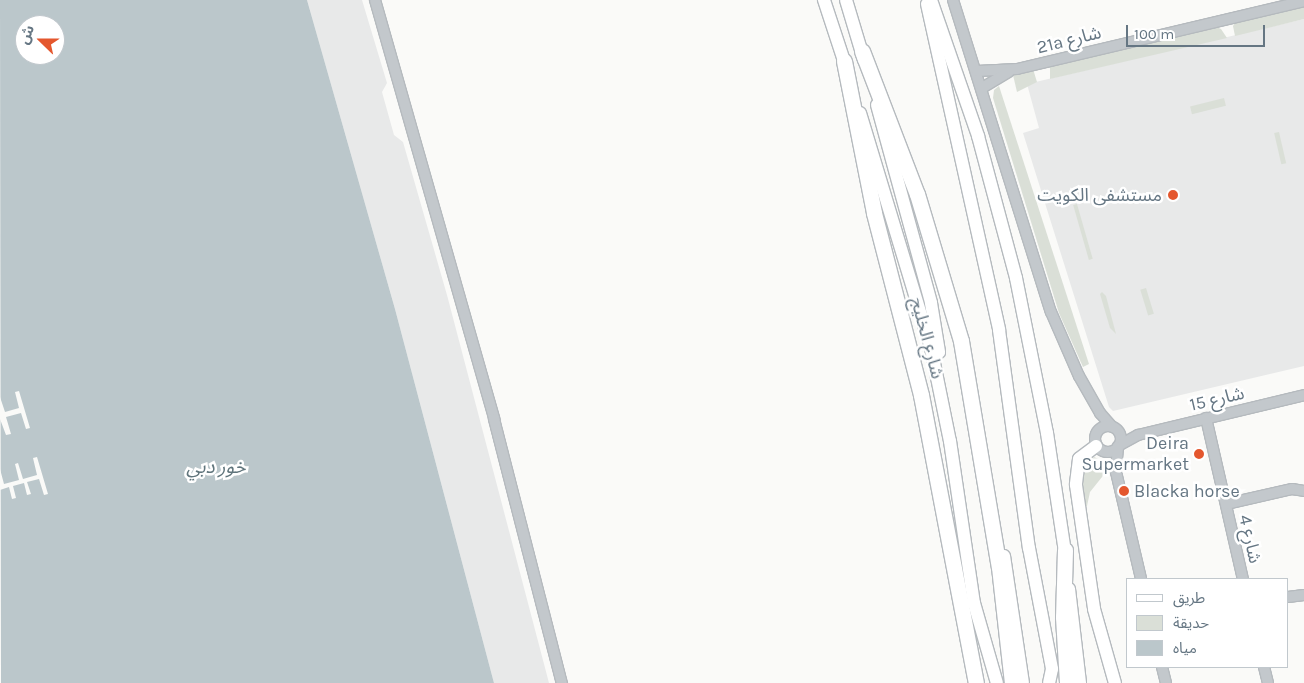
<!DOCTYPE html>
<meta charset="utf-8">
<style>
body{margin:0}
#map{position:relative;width:1304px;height:683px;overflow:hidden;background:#fafaf8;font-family:Karla,"Noto Sans Arabic",sans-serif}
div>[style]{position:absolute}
.built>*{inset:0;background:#e8e9e9}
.green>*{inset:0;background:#dadfd7;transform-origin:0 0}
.water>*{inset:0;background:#bbc7cb}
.pier>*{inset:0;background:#fafaf8}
.roads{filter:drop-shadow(1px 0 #b5babe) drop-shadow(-1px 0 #b5babe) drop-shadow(0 1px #b5babe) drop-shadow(0 -1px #b5babe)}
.minor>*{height:10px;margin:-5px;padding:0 5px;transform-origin:5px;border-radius:5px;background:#c3c8cc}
.minor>.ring{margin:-5px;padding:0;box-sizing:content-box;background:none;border:10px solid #c3c8cc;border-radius:50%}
.major>*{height:12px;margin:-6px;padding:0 6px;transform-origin:6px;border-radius:6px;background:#fff}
.highway>*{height:15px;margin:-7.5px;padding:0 7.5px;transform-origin:7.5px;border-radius:7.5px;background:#fff}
.dots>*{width:14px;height:14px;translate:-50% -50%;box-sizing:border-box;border:2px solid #fff;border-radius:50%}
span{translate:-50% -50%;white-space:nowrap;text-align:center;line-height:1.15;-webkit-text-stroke:5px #fff;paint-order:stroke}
.street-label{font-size:18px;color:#657683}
.poi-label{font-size:18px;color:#657683}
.right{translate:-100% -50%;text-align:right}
.left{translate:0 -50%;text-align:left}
.water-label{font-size:19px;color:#60757c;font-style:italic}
.legend{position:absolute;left:1126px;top:578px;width:162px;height:90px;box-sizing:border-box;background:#fff;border:1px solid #c1c8cd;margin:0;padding:6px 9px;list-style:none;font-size:15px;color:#657683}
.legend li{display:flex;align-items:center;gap:10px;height:25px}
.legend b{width:25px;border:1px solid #c1c8cd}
.north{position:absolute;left:15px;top:15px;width:50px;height:50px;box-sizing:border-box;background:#fff;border:1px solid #c1c8cd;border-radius:50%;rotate:292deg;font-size:14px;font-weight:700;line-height:20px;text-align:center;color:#657683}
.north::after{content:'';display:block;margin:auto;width:18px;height:22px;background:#e4572e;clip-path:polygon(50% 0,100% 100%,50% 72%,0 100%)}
.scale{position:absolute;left:1126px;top:25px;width:139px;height:22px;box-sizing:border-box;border:2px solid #657683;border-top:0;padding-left:6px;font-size:15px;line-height:18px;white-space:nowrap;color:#657683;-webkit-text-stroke:4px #fff;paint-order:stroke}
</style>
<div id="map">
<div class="built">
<div style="clip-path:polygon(307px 0,362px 0,387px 83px,382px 92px,394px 135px,403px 142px,447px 295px,549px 683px,494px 683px,395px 309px)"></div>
<div style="clip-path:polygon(1304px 19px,1304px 366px,1113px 411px,1109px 407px,1023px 133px,1039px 128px,1027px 84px)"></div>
</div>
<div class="green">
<div style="clip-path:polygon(1304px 5px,1304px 19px,1235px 36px,1233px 26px,1236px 21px)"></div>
<div style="clip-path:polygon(1214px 26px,1221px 29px,1227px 38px,1050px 79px,1050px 65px)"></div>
<div style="clip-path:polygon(1033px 69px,1037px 82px,1017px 92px,1013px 75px)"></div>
<div style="clip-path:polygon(999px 86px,1089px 364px,1083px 367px,1059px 313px,993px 98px,994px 90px)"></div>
<div style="left:1224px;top:98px;width:8px;height:35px;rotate:76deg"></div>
<div style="left:1279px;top:132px;width:32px;height:5px;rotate:77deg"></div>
<div style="left:1077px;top:204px;width:57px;height:4px;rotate:74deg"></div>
<div style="left:1146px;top:288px;width:27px;height:6px;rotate:73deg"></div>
<div style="clip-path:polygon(1102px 292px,1106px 296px,1116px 334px,1110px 328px,1100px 294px)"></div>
<div style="clip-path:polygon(1094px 457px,1103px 461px,1106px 472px,1090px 492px,1087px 506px,1083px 507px,1081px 469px)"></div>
</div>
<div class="water">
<div style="clip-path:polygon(evenodd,0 0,307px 0,395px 309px,494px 683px,1px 683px,0 0,25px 25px,55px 25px,55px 55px,25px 55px,25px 25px)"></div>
</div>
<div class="pier">
<div style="clip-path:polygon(19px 391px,30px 428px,26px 429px,21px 413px,6px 417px,11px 434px,6px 435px,0 419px,0 397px,5px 412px,19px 408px,15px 392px)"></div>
<div style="clip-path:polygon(37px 457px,48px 494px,44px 495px,39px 479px,27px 482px,31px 494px,27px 495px,24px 483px,13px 486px,16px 498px,12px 499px,9px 487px,0 490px,0 469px,4px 484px,19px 480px,15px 464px,18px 463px,23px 479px,37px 475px,33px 458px)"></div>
</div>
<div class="roads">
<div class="minor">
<div style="left:375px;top:0;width:436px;rotate:74.1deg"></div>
<div style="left:494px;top:419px;width:273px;rotate:75.6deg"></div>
<div style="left:953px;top:0;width:327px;rotate:72.6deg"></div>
<div style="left:1051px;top:312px;width:70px;rotate:66.4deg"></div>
<div style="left:1079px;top:376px;width:43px;rotate:60.4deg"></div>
<div style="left:1100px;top:413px;width:18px;rotate:49deg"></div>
<div style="left:977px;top:71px;width:40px;rotate:-2.9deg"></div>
<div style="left:1017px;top:69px;width:295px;rotate:-13.3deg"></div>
<div style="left:982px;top:88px;width:31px;rotate:-31deg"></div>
<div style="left:1206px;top:418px;width:165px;rotate:77.1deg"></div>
<div class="ring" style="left:1095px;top:426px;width:16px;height:16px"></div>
<div style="left:1118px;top:446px;width:23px;rotate:-29deg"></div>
<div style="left:1138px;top:435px;width:171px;rotate:-13.5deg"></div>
<div style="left:1118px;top:447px;width:25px;rotate:95deg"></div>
<div style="left:1116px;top:472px;width:110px;rotate:76.8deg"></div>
<div style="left:1226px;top:504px;width:68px;rotate:-12.8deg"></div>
<div style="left:1292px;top:489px;width:12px;rotate:9deg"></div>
<div style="left:1288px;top:597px;width:16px;rotate:-7deg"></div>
<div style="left:1162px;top:667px;width:16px;rotate:76deg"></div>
<div style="left:1264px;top:667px;width:16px;rotate:76deg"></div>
</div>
<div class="major">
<div style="left:824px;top:0;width:74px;rotate:71.8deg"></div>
<div style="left:846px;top:0;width:63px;rotate:73.3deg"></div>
<div style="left:931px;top:0;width:144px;rotate:70.9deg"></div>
<div style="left:978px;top:136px;width:147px;rotate:75deg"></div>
<div style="left:1016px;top:278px;width:158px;rotate:78.7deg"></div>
<div style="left:1047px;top:433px;width:127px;rotate:81.4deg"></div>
<div style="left:927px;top:4px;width:334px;rotate:77.5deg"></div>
<div style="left:999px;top:330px;width:220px;rotate:82.2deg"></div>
<div style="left:1029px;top:548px;width:123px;rotate:79.2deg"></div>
<div style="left:1052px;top:669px;width:14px;rotate:102deg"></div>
<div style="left:877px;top:105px;width:205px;rotate:74.7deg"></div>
<div style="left:931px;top:303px;width:50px;rotate:80.7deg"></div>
<div style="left:860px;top:113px;width:245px;rotate:73.2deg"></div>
<div style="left:931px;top:348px;width:95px;rotate:78.5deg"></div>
<div style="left:950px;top:441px;width:164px;rotate:81.6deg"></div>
<div style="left:974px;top:603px;width:83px;rotate:74deg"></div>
<div style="left:1096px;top:446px;width:21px;rotate:143deg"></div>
<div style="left:1079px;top:459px;width:26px;rotate:97deg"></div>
<div style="left:1076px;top:485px;width:125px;rotate:81.7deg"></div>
<div style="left:1094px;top:609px;width:77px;rotate:74.2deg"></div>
<div style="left:1004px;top:556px;width:128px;rotate:81.5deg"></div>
<div style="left:1069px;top:589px;width:95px;rotate:83.3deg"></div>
</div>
<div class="highway">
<div style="left:862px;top:51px;width:153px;rotate:69deg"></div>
<div style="left:917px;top:194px;width:153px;rotate:73.3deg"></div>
<div style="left:961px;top:341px;width:229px;rotate:80.5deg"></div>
<div style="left:999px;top:567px;width:117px;rotate:83.6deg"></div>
<div style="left:844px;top:61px;width:155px;rotate:78.8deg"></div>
<div style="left:874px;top:213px;width:188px;rotate:75.5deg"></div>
<div style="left:921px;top:395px;width:293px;rotate:79.2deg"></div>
<div style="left:1065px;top:550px;width:67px;rotate:91.7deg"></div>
<div style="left:1063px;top:617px;width:66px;rotate:86.5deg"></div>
</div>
</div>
<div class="dots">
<div style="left:1173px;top:195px;background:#e4572e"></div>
<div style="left:1199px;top:454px;background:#e4572e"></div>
<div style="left:1124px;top:491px;background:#e4572e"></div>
</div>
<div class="street-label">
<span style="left:1069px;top:40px;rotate:-14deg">21a شارع</span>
<span style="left:927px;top:338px;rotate:75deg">شارع الخليج</span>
<span style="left:1217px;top:399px;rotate:-13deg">شارع 15</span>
<span style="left:1250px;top:539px;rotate:77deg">شارع 4</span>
</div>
<div class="poi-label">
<span class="right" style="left:1162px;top:195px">مستشفى الكويت</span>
<span class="right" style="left:1189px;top:454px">Deira<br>Supermarket</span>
<span class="left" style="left:1134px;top:491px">Blacka horse</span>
</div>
<div class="water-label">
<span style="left:216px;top:468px">خور دبي</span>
</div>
<ul class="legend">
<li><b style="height:6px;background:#fff"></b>طريق</li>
<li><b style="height:14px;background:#dadfd7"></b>حديقة</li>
<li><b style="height:14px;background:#bbc7cb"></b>مياه</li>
</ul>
<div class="north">ش</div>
<div class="scale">100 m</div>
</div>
